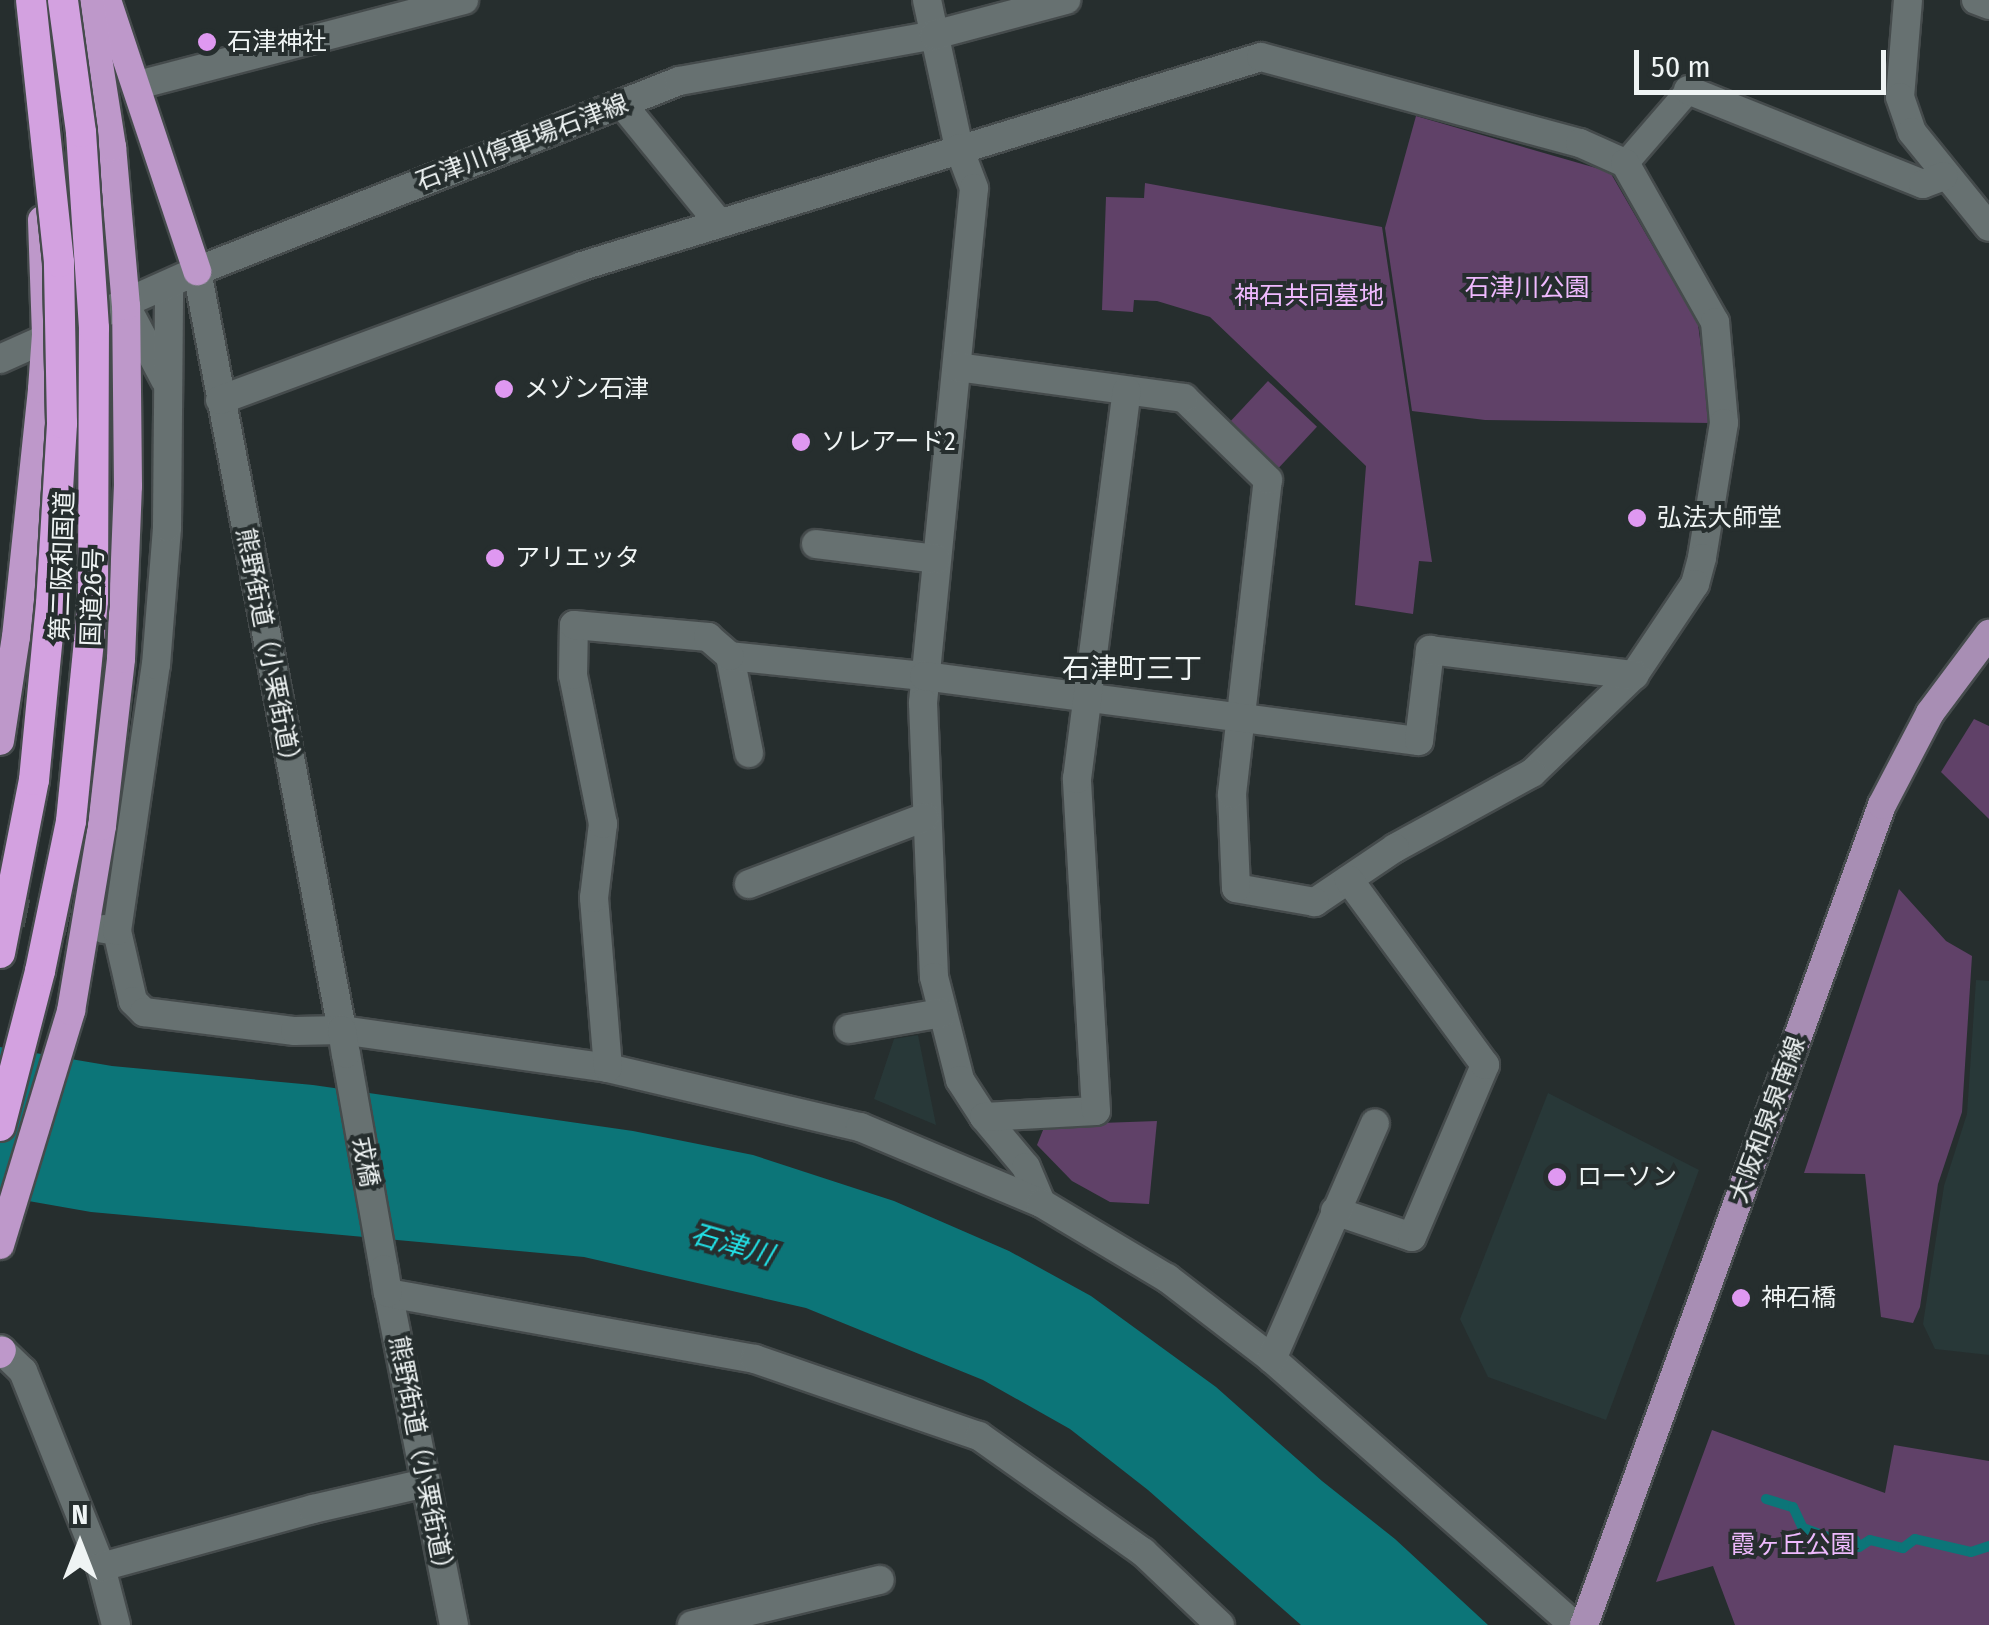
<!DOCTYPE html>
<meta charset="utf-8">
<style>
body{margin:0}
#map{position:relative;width:1989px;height:1625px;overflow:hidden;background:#262e2e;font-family:"Fira Sans Condensed","Noto Sans JP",sans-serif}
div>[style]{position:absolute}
.built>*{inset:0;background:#283838}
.green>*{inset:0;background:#604168;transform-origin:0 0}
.water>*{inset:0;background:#0c7578}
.stream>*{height:10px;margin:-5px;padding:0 5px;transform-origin:5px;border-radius:5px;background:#0c7578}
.minor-tunnel>*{height:28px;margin-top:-14px;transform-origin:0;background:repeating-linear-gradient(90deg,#444c4c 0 28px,transparent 0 42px)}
.roads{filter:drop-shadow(2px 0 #454b4c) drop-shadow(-2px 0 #454b4c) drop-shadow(0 2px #454b4c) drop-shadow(0 -2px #454b4c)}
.pedestrian>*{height:25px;margin:-12.5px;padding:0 12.5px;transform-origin:12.5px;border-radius:12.5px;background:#677171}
.minor>*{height:28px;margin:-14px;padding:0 14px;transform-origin:14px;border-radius:14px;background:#677171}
.tertiary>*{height:28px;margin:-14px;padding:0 14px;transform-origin:14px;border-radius:14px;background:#677171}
.secondary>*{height:28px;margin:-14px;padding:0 14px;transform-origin:14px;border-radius:14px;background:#677171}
.primary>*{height:28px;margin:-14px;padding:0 14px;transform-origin:14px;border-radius:14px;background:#a88eb4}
.trunk>*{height:28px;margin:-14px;padding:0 14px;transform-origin:14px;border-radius:14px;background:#be98ca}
.bridges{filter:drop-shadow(2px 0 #454b4c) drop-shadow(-2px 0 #454b4c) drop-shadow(0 2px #454b4c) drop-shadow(0 -2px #454b4c)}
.motorway-bridge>*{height:30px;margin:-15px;padding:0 15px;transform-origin:15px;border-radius:15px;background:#d3a1e0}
.dots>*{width:28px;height:28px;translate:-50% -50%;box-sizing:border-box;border:5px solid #262e2e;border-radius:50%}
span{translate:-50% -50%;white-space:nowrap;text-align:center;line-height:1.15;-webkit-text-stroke:8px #262e2e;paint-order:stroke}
.poi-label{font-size:25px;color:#eff4f4}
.left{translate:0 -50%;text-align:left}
.street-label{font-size:25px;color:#eff4f4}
.park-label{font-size:25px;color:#efbafe}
.neighbourhood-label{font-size:28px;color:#eff4f4}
.water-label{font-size:28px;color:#22dfe4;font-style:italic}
.north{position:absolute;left:30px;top:1495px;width:100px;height:100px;-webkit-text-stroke:8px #262e2e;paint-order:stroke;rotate:0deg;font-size:28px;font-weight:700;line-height:40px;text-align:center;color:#eff4f4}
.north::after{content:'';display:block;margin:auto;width:35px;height:45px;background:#eff4f4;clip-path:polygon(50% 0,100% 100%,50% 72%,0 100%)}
.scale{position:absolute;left:1634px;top:50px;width:252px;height:45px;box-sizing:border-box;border:5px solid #eff4f4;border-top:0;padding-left:12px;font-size:30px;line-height:35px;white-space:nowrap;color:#eff4f4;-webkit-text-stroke:8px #262e2e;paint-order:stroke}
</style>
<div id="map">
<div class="built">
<div style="clip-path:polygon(1976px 980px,1989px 981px,1989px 1355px,1935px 1349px,1923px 1324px,1944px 1186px,1967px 1114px)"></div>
<div style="clip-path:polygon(918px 1035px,936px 1125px,874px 1099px,894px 1039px)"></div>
<div style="clip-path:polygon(1548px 1093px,1699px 1170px,1606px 1420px,1488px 1377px,1460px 1319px)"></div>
</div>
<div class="green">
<div style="clip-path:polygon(1416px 116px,1610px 172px,1698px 324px,1711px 423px,1485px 420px,1412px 411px,1385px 228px)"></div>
<div style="clip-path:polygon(1145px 183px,1382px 227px,1432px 562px,1419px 561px,1413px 614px,1355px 605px,1366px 466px,1210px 317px,1157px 301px,1134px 300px,1133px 312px,1102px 310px,1106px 197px,1144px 198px)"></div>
<div style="left:1268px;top:381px;width:67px;height:57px;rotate:43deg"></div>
<div style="clip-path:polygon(1974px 719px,1989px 726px,1989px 819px,1941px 772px)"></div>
<div style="clip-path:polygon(1899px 889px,1946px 941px,1972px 956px,1962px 1112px,1938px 1184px,1920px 1307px,1913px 1323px,1881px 1317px,1865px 1174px,1804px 1173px)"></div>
<div style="clip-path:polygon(1157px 1121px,1149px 1204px,1110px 1202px,1072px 1181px,1037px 1145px,1045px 1125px)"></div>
<div style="clip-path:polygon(1712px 1430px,1885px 1493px,1894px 1445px,1989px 1461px,1989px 1625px,1735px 1625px,1713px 1566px,1656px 1582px)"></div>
</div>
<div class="water">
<div style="clip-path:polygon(0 1047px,112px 1066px,313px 1085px,633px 1131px,753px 1155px,894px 1201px,1009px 1251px,1091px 1296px,1216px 1387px,1322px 1481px,1395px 1539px,1488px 1625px,1301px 1625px,1148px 1490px,1070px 1429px,983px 1380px,806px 1308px,584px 1257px,91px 1212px,0 1196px)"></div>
</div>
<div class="stream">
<div style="left:1766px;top:1499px;width:28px;rotate:17deg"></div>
<div style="left:1793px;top:1507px;width:23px;rotate:65deg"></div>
<div style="left:1803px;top:1528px;width:27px;rotate:20deg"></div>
<div style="left:1828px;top:1537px;width:14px;rotate:69deg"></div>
<div style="left:1833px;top:1550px;width:24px;rotate:-24deg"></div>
<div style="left:1855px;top:1540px;width:8px;rotate:60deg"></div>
<div style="left:1859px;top:1547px;width:13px;rotate:-32deg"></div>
<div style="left:1870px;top:1540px;width:34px;rotate:14deg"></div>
<div style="left:1903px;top:1548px;width:15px;rotate:-37deg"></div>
<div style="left:1915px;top:1539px;width:57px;rotate:13.1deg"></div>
<div style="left:1971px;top:1552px;width:19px;rotate:-18deg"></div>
</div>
<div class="minor-tunnel">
<div style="left:0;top:908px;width:106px;rotate:11.4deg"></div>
</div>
<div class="roads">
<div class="pedestrian">
<div style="left:1625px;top:163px;width:96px;rotate:-49.2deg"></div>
</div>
<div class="minor">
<div style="left:927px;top:0;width:151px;rotate:77.8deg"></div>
<div style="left:959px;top:148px;width:43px;rotate:69.4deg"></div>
<div style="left:974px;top:188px;width:518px;rotate:95.66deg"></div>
<div style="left:923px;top:703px;width:274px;rotate:87.7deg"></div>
<div style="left:934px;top:977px;width:106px;rotate:75.8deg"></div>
<div style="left:960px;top:1080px;width:44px;rotate:57deg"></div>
<div style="left:984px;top:1117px;width:65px;rotate:50deg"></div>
<div style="left:1026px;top:1167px;width:39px;rotate:67deg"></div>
<div style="left:1908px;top:0;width:97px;rotate:94.7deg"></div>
<div style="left:1900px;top:97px;width:37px;rotate:71deg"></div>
<div style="left:1912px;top:132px;width:122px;rotate:51deg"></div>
<div style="left:1976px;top:0;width:14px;rotate:21deg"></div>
<div style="left:138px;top:85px;width:337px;rotate:-14.6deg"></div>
<div style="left:1688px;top:90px;width:253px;rotate:21.8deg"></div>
<div style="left:1923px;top:184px;width:22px;rotate:-21deg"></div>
<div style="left:622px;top:104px;width:154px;rotate:50.8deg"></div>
<div style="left:197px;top:271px;width:773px;rotate:79.18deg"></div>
<div style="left:126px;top:306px;width:84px;rotate:62.2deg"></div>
<div style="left:220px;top:400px;width:386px;rotate:-20.3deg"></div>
<div style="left:582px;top:266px;width:710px;rotate:-17.11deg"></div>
<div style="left:1261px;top:57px;width:330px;rotate:15.1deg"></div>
<div style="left:1580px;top:143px;width:49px;rotate:24deg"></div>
<div style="left:1625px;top:163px;width:183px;rotate:60.5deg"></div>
<div style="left:1715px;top:322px;width:101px;rotate:84.9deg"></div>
<div style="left:1724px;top:423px;width:137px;rotate:99.3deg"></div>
<div style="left:1702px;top:558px;width:27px;rotate:105deg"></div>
<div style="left:1695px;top:584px;width:110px;rotate:123.8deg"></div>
<div style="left:1634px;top:675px;width:141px;rotate:136.1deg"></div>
<div style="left:1532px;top:773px;width:156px;rotate:151.3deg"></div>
<div style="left:1395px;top:848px;width:97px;rotate:146deg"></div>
<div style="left:1315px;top:902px;width:80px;rotate:-170deg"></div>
<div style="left:1236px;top:888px;width:94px;rotate:-92.4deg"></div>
<div style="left:1232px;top:794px;width:316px;rotate:-83.5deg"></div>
<div style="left:1268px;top:480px;width:117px;rotate:-135.7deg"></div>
<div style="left:1184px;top:398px;width:229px;rotate:-172.2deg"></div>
<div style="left:816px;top:544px;width:121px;rotate:7.1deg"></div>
<div style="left:749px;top:753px;width:99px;rotate:-101.1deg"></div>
<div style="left:730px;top:656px;width:195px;rotate:5.9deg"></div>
<div style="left:924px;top:676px;width:499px;rotate:7.5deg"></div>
<div style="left:1419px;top:741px;width:92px;rotate:-83.1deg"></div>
<div style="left:1430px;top:650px;width:206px;rotate:7deg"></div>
<div style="left:749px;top:884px;width:188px;rotate:-20.8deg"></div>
<div style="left:104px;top:929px;width:13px;rotate:9deg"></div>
<div style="left:117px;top:931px;width:72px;rotate:77.1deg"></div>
<div style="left:133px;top:1001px;width:16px;rotate:45deg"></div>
<div style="left:144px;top:1012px;width:152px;rotate:7.2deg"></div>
<div style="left:295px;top:1031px;width:47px;rotate:-1.2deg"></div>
<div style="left:342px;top:1030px;width:269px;rotate:8.1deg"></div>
<div style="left:608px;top:1068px;width:259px;rotate:13.2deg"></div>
<div style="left:860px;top:1127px;width:196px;rotate:22.8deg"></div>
<div style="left:1041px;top:1203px;width:147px;rotate:30.8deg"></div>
<div style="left:1167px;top:1278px;width:133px;rotate:37.6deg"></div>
<div style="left:1272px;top:1359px;width:402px;rotate:41.4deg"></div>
<div style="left:117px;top:931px;width:269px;rotate:-81.7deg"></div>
<div style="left:156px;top:665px;width:138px;rotate:-85.4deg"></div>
<div style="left:167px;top:527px;width:241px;rotate:-89.5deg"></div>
<div style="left:849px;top:1029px;width:94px;rotate:-9.8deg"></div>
<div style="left:346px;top:1054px;width:218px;rotate:80deg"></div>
<div style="left:608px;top:1068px;width:171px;rotate:-94.7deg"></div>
<div style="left:594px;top:898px;width:75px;rotate:-83.1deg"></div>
<div style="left:603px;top:824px;width:152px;rotate:-101.4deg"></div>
<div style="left:573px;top:675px;width:50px;rotate:-88.9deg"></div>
<div style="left:574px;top:625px;width:135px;rotate:5.1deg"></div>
<div style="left:708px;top:637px;width:29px;rotate:41deg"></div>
<div style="left:984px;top:1117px;width:112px;rotate:-3.1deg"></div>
<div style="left:1096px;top:1111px;width:333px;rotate:-93.3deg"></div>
<div style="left:1077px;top:779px;width:391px;rotate:-82.7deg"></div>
<div style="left:1335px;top:1211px;width:81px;rotate:18.7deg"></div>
<div style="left:1412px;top:1237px;width:187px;rotate:-67deg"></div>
<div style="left:1485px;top:1065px;width:230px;rotate:-126.3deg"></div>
<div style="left:0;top:1349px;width:32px;rotate:44deg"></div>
<div style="left:23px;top:1371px;width:211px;rotate:68.3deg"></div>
<div style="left:101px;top:1567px;width:60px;rotate:75.5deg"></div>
<div style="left:1272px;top:1359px;width:257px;rotate:-66.4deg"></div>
<div style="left:101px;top:1567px;width:220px;rotate:-15.3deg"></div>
<div style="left:313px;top:1509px;width:116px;rotate:-13deg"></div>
<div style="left:454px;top:1625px;width:338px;rotate:-101.2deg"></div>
<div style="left:388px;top:1293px;width:373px;rotate:10.2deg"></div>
<div style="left:755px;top:1359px;width:237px;rotate:19deg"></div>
<div style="left:979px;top:1436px;width:201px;rotate:35.3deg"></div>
<div style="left:1143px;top:1552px;width:106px;rotate:43.5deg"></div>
<div style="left:692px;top:1625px;width:193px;rotate:-13.5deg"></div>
</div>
<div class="tertiary">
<div style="left:342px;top:1030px;width:24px;rotate:81deg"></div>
<div style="left:384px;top:1269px;width:24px;rotate:81deg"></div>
</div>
<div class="secondary">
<div style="left:0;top:359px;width:216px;rotate:-24.1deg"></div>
<div style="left:197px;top:271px;width:518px;rotate:-21.51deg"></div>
<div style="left:679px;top:81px;width:259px;rotate:-10.2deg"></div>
<div style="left:934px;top:35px;width:137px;rotate:-14.9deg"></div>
</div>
<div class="primary">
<div style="left:1584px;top:1625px;width:872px;rotate:-70.03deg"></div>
<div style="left:1882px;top:805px;width:104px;rotate:-62.4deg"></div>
<div style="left:1930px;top:713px;width:99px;rotate:-53.2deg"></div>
</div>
<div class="trunk">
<div style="left:107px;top:0;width:286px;rotate:71.6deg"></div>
<div style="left:0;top:741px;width:105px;rotate:-81.3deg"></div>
<div style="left:16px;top:637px;width:249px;rotate:-84deg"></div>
<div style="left:42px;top:389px;width:54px;rotate:-85.8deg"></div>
<div style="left:46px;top:335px;width:115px;rotate:-92deg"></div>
<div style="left:0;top:1245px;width:245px;rotate:-73.1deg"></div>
<div style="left:71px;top:1011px;width:188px;rotate:-80.5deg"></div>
<div style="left:102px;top:826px;width:168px;rotate:-83.5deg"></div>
<div style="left:121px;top:659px;width:173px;rotate:-87.7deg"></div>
<div style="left:128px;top:486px;width:180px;rotate:-90.6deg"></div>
<div style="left:126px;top:306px;width:160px;rotate:-95deg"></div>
<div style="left:112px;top:147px;width:149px;rotate:-98.9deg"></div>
<div style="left:0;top:1354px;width:4px;rotate:-63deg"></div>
</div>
</div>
<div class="bridges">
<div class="motorway-bridge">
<div style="left:0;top:953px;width:176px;rotate:-78.9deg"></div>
<div style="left:34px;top:780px;width:177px;rotate:-84.5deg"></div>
<div style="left:51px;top:604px;width:181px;rotate:-86.5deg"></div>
<div style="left:62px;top:423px;width:161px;rotate:-91.1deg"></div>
<div style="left:59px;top:262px;width:263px;rotate:-96.1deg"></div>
<div style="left:0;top:1126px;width:160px;rotate:-75.5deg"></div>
<div style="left:40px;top:971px;width:153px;rotate:-78.3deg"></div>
<div style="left:71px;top:821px;width:221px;rotate:-84.3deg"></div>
<div style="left:93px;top:601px;width:273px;rotate:-89.8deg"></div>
<div style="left:94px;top:328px;width:196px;rotate:-93.8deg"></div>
<div style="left:81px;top:132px;width:133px;rotate:-97.8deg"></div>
</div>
</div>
<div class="dots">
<div style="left:207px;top:42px;background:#df98f1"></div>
<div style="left:504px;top:389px;background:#df98f1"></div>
<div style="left:801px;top:442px;background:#df98f1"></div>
<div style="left:1637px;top:518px;background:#df98f1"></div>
<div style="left:495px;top:558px;background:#df98f1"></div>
<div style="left:1557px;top:1177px;background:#df98f1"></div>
<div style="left:1741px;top:1298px;background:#df98f1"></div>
</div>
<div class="poi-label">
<span class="left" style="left:227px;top:42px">石津神社</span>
<span class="left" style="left:524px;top:389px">メゾン石津</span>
<span class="left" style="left:821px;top:442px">ソレアード2</span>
<span class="left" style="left:1657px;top:518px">弘法大師堂</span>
<span class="left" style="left:515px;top:558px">アリエッタ</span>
<span class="left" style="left:1577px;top:1177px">ローソン</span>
<span class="left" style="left:1761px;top:1298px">神石橋</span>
</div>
<div class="street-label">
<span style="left:522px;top:143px;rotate:-21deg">石津川停車場石津線</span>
<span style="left:63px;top:566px;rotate:-88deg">第二阪和国道</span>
<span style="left:93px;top:597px;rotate:-88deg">国道26号</span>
<span style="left:268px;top:651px;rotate:79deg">熊野街道（小栗街道）</span>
<span style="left:1768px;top:1120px;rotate:-70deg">大阪和泉泉南線</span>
<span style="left:365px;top:1162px;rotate:80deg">戎橋</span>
<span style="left:421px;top:1459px;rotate:79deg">熊野街道（小栗街道）</span>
</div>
<div class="park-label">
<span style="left:1527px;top:288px">石津川公園</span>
<span style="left:1309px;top:296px">神石共同墓地</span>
<span style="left:1793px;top:1545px">霞ヶ丘公園</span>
</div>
<div class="neighbourhood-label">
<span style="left:1132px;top:669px">石津町三丁</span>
</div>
<div class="water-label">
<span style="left:732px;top:1245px;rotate:16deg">石津川</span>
</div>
<div class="north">N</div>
<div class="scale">50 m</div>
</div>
